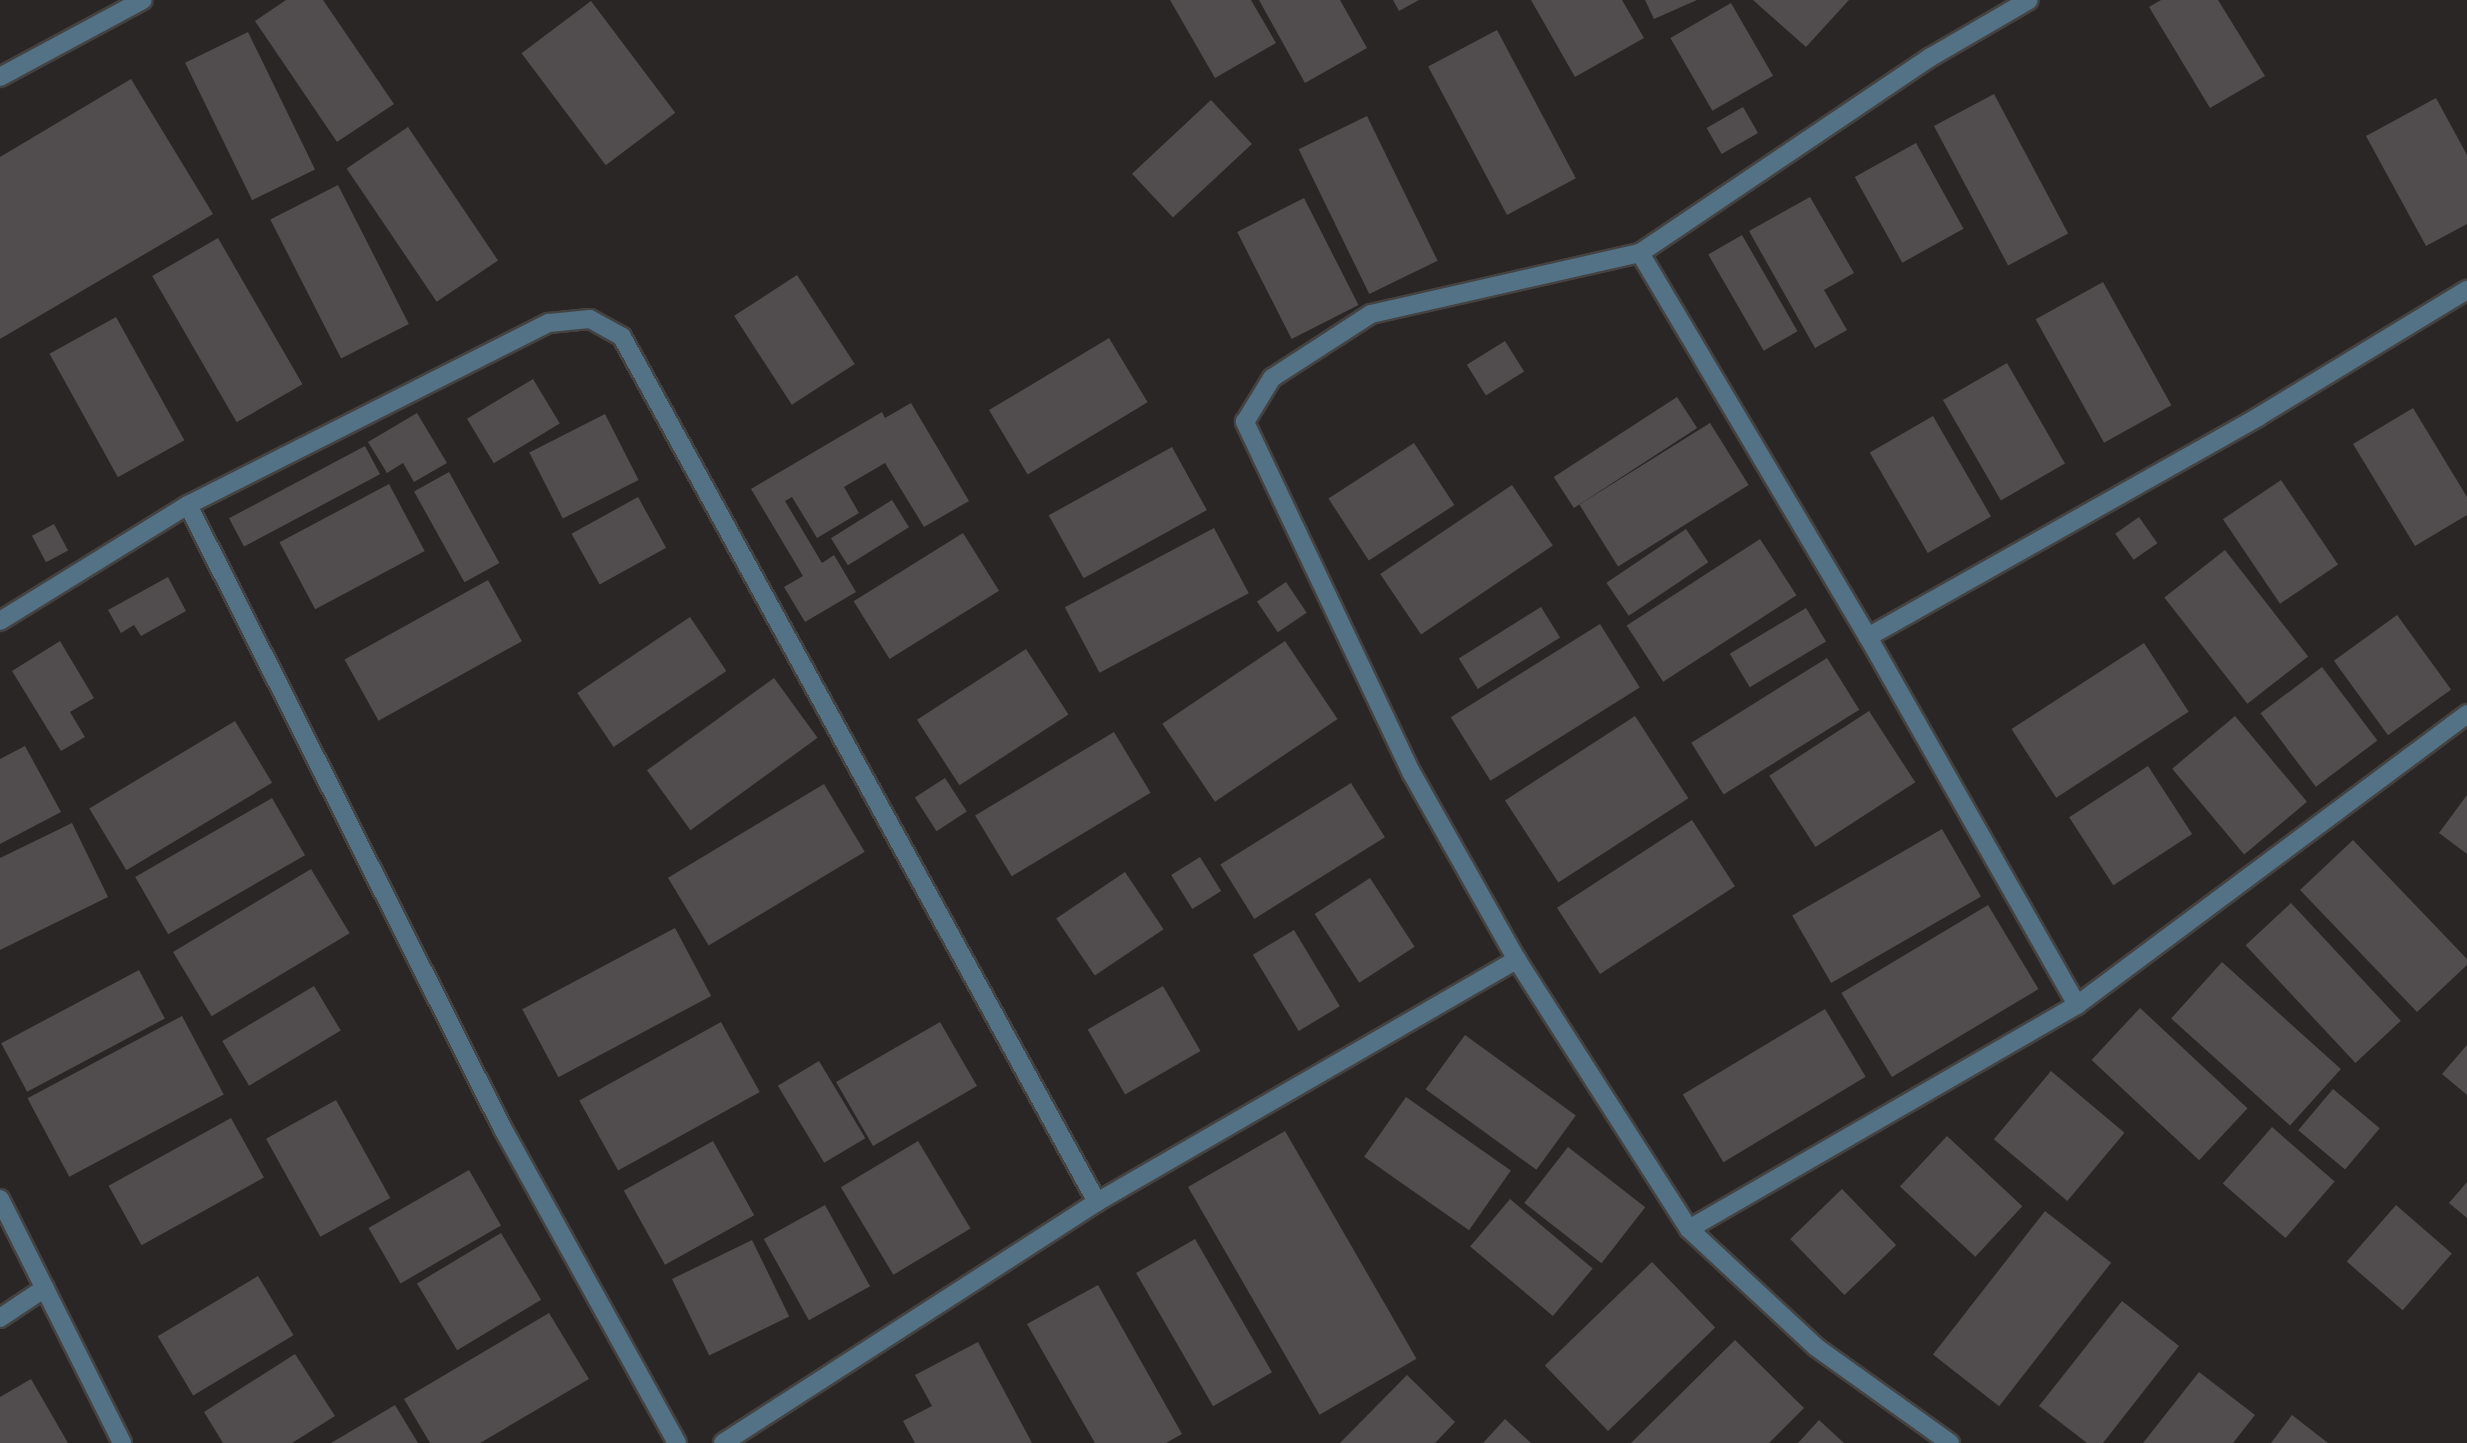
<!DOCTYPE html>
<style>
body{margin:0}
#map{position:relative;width:2467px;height:1443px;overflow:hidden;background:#2a2626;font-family:"PT Sans",sans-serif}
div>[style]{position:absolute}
.building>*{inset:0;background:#514c4d;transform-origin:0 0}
.roads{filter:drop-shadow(2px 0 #454242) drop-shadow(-2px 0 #454242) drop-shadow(0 2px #454242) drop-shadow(0 -2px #454242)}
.minor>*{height:18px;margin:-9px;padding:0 9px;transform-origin:9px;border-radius:9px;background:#537286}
span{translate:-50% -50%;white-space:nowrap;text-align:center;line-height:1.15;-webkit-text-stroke:5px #2a2626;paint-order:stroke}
</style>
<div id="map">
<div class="building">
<div style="clip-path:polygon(286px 0,323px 0,394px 104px,337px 142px,255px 21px)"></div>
<div style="clip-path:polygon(1170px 0,1251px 0,1276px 43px,1215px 78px)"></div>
<div style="clip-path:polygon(1259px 0,1340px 0,1367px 48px,1305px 83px)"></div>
<div style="clip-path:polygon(1393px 0,1419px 0,1399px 11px)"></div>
<div style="clip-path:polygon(1531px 0,1622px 0,1644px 38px,1575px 77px)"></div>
<div style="clip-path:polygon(1645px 0,1697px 0,1654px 19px)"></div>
<div style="clip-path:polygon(1753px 0,1849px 0,1806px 47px)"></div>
<div style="clip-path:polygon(2161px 0,2218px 0,2265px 76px,2210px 108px,2149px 7px)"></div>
<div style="left:591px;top:1px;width:140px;height:87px;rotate:53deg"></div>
<div style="left:1731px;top:3px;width:84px;height:70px;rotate:60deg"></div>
<div style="left:1497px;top:30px;width:168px;height:78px;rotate:62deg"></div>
<div style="left:248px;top:32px;width:153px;height:70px;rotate:64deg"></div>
<div style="clip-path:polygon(131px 79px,213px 214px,0 339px,0 157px)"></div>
<div style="left:1994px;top:94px;width:158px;height:68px;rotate:62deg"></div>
<div style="clip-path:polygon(2436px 98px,2467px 155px,2467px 224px,2426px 246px,2366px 136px)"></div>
<div style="left:1211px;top:100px;width:60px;height:108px;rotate:47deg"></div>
<div style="left:1743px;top:107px;width:30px;height:42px;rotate:60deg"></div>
<div style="left:1367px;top:116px;width:161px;height:76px;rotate:64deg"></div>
<div style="left:408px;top:127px;width:161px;height:74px;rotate:56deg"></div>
<div style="left:1916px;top:143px;width:98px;height:70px;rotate:61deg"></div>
<div style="left:338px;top:185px;width:156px;height:76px;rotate:63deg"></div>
<div style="clip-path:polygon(1810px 197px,1854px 273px,1824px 290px,1847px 330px,1815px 348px,1749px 231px)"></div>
<div style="left:1304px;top:198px;width:120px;height:75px;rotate:63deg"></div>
<div style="left:1742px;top:235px;width:111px;height:39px;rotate:60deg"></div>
<div style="left:218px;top:238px;width:169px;height:76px;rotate:60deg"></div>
<div style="left:797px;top:275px;width:106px;height:75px;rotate:57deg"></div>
<div style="left:2103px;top:282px;width:141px;height:77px;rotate:61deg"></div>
<div style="left:116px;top:317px;width:141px;height:76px;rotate:61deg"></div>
<div style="left:1109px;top:338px;width:75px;height:140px;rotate:59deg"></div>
<div style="left:1505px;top:341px;width:36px;height:45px;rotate:58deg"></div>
<div style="left:2007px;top:363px;width:116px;height:74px;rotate:60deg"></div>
<div style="left:533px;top:379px;width:52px;height:77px;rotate:59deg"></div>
<div style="left:1677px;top:397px;width:37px;height:147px;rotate:57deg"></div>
<div style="clip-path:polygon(911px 403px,969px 501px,924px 527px,885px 463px,844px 487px,859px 513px,817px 538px,792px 497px,785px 501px,822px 563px,834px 555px,856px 592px,805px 622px,784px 587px,803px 576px,751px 489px,882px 412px,885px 418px)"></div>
<div style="clip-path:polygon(2413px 408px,2467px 497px,2467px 515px,2415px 546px,2353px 444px)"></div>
<div style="clip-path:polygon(417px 413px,447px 463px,414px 482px,403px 463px,387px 473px,368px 442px)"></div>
<div style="left:605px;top:414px;width:74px;height:85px;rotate:63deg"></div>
<div style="left:1933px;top:416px;width:116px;height:73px;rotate:60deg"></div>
<div style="left:1710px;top:423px;width:73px;height:154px;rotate:58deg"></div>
<div style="left:1414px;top:443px;width:74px;height:102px;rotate:57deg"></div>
<div style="left:365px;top:446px;width:32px;height:154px;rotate:62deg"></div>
<div style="left:1172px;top:447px;width:72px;height:141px;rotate:61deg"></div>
<div style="left:449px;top:472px;width:104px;height:40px;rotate:61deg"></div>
<div style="left:2281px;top:480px;width:102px;height:70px;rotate:56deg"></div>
<div style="left:389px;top:484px;width:76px;height:124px;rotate:62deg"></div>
<div style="left:1512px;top:485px;width:73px;height:159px;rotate:56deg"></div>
<div style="left:638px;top:497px;width:58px;height:76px;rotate:61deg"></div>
<div style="left:892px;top:500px;width:32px;height:72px;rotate:58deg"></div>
<div style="left:2139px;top:517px;width:32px;height:29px;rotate:55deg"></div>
<div style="left:54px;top:524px;width:30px;height:25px;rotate:62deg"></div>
<div style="left:1214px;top:528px;width:74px;height:169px;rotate:62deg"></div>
<div style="left:1686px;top:529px;width:40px;height:96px;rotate:56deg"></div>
<div style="left:963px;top:533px;width:68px;height:129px;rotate:58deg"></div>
<div style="left:1760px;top:539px;width:67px;height:159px;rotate:57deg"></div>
<div style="left:2225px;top:550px;width:135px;height:77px;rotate:52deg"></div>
<div style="clip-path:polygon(168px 577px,186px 611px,141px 636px,134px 625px,121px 633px,108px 610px)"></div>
<div style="left:488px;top:580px;width:70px;height:164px;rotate:61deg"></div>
<div style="left:1286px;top:582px;width:37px;height:35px;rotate:56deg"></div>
<div style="left:1541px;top:607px;width:36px;height:97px;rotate:58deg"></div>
<div style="left:1806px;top:608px;width:39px;height:89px;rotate:59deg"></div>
<div style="left:2397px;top:615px;width:92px;height:78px;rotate:54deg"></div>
<div style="left:690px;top:617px;width:65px;height:136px;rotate:56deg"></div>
<div style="left:1600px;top:624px;width:75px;height:176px;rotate:58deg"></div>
<div style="clip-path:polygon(60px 641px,94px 698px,70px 712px,85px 737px,61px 751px,12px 671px)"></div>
<div style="left:1285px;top:641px;width:94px;height:148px;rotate:56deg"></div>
<div style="left:2144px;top:643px;width:82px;height:158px;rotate:57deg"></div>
<div style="left:1026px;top:649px;width:78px;height:130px;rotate:57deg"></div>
<div style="left:1827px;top:658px;width:61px;height:160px;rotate:58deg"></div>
<div style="left:2322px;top:667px;width:92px;height:77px;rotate:53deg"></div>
<div style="left:774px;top:678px;width:74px;height:157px;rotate:54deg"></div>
<div style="left:1869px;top:711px;width:85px;height:119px;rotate:57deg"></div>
<div style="left:1635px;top:716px;width:98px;height:155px;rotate:57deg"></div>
<div style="left:2235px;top:716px;width:112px;height:82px;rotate:50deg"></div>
<div style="left:235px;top:721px;width:72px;height:170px;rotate:59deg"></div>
<div style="left:1114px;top:732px;width:71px;height:162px;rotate:59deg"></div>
<div style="clip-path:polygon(25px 746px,61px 812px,0 844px,0 759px)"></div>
<div style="left:2148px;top:766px;width:81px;height:94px;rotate:57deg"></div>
<div style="left:945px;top:778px;width:40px;height:36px;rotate:57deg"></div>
<div style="left:1351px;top:783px;width:64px;height:154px;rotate:58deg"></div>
<div style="left:824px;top:784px;width:79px;height:182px;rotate:59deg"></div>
<div style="clip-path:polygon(2467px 795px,2467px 854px,2439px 833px)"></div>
<div style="left:272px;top:798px;width:66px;height:158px;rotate:60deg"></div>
<div style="left:1692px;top:820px;width:79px;height:161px;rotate:57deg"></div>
<div style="clip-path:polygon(72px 823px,108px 897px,0 950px,0 858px)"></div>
<div style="left:1942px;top:829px;width:78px;height:173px;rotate:60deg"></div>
<div style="clip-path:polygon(2353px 840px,2467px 959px,2467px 965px,2417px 1012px,2300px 890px)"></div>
<div style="left:1200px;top:857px;width:40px;height:34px;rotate:58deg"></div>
<div style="left:311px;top:869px;width:75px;height:161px;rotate:59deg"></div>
<div style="left:1125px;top:872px;width:69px;height:83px;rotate:56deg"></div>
<div style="left:1370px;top:878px;width:82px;height:66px;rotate:57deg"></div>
<div style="left:2291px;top:903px;width:161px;height:62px;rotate:47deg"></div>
<div style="left:1988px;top:905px;width:98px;height:171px;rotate:59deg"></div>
<div style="left:675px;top:928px;width:77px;height:173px;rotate:62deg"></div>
<div style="left:1294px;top:930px;width:89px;height:48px;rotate:59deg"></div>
<div style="left:2222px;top:962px;width:160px;height:76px;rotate:42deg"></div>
<div style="left:139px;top:970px;width:55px;height:156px;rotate:62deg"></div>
<div style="left:314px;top:986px;width:52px;height:107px;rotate:59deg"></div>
<div style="left:1163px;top:986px;width:75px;height:87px;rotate:60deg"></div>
<div style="left:2140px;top:1008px;width:147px;height:71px;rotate:43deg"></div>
<div style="left:1825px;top:1009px;width:79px;height:166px;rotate:59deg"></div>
<div style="left:182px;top:1016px;width:89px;height:175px;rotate:62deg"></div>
<div style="left:721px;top:1022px;width:80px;height:162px;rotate:61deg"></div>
<div style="left:940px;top:1022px;width:74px;height:120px;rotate:60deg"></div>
<div style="left:1465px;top:1035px;width:137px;height:67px;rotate:36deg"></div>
<div style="clip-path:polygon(2467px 1045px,2467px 1095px,2442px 1074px)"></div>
<div style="left:819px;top:1061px;width:90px;height:48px;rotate:59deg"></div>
<div style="left:2051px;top:1071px;width:96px;height:89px;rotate:40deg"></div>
<div style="left:2333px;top:1089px;width:61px;height:54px;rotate:40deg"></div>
<div style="left:1406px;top:1097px;width:128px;height:73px;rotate:35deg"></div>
<div style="left:336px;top:1100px;width:112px;height:80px;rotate:61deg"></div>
<div style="left:231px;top:1118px;width:68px;height:140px;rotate:61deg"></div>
<div style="left:2272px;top:1127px;width:83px;height:75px;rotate:41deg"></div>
<div style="left:1285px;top:1131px;width:263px;height:112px;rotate:60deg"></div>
<div style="left:1947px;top:1136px;width:103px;height:69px;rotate:43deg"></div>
<div style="left:713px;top:1141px;width:85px;height:102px;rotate:61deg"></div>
<div style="left:918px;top:1141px;width:102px;height:90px;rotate:59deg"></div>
<div style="left:1568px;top:1147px;width:98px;height:71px;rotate:38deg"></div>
<div style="left:469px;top:1170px;width:64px;height:116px;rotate:60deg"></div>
<div style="clip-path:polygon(2467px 1182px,2467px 1218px,2449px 1203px)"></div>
<div style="left:1842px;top:1189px;width:78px;height:72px;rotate:46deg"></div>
<div style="left:1510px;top:1199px;width:108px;height:62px;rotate:40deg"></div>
<div style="left:825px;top:1205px;width:93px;height:70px;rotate:61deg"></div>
<div style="left:2396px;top:1205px;width:74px;height:75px;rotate:41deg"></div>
<div style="left:2045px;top:1211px;width:84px;height:182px;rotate:38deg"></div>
<div style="left:501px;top:1233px;width:78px;height:98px;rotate:59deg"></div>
<div style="left:1195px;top:1239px;width:154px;height:68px;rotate:60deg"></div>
<div style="left:752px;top:1240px;width:85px;height:89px;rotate:64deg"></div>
<div style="left:1652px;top:1262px;width:91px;height:149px;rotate:46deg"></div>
<div style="left:258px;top:1276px;width:69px;height:117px;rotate:59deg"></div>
<div style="clip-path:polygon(1098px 1285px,1182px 1434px,1166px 1443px,1095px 1443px,1027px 1324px)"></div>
<div style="clip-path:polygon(2122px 1301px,2179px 1346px,2103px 1443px,2087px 1443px,2039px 1406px)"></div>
<div style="clip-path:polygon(549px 1313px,589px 1379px,480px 1443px,430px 1443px,404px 1399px)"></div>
<div style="clip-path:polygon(1735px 1340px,1804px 1408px,1769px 1443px,1631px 1443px)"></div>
<div style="clip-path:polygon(978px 1342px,1032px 1443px,915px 1443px,903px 1421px,932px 1406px,915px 1375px)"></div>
<div style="clip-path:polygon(295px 1354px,335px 1416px,292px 1443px,223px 1443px,204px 1412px)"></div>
<div style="clip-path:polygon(2199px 1372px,2255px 1415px,2233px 1443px,2143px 1443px)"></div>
<div style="clip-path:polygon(1407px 1375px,1455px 1422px,1435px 1443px,1340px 1443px)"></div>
<div style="clip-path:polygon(31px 1379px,68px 1443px,0 1443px,0 1397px)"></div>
<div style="clip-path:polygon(395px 1405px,418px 1443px,331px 1443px)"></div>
<div style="clip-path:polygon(2292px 1415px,2328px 1443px,2271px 1443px)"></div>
<div style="clip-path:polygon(1505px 1419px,1531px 1443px,1483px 1443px)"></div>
<div style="clip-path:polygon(1819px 1420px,1844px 1443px,1798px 1443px)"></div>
</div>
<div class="roads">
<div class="minor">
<div style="left:0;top:77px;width:162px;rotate:-28.3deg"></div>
<div style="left:1640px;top:253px;width:447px;rotate:59.3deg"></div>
<div style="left:1868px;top:637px;width:423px;rotate:60.4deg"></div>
<div style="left:188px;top:505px;width:699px;rotate:63.22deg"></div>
<div style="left:503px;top:1129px;width:359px;rotate:61deg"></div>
<div style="left:0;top:621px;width:221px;rotate:-31.7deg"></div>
<div style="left:188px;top:505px;width:404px;rotate:-26.8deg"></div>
<div style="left:549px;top:323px;width:41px;rotate:-5.6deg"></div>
<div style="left:590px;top:319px;width:37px;rotate:29deg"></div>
<div style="left:622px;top:337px;width:987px;rotate:61.23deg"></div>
<div style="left:1868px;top:637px;width:448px;rotate:-29.4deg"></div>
<div style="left:2258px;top:417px;width:245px;rotate:-31.3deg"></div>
<div style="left:0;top:1199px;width:273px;rotate:63.4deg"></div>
<div style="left:1689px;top:1229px;width:448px;rotate:-30deg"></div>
<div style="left:2077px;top:1005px;width:487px;rotate:-36.7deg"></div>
<div style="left:0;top:1318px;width:54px;rotate:-33.7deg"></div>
<div style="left:723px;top:1443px;width:445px;rotate:-32.8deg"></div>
<div style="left:1097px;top:1202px;width:485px;rotate:-30deg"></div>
<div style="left:1950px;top:1443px;width:165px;rotate:-144.4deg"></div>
<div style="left:1816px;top:1347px;width:173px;rotate:-137.1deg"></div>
<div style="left:1689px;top:1229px;width:319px;rotate:-122.6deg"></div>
<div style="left:1517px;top:960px;width:214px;rotate:-119.4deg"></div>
<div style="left:1412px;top:774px;width:390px;rotate:-115.4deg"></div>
<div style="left:1245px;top:422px;width:52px;rotate:-58.5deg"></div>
<div style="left:1272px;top:378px;width:118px;rotate:-32.9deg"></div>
<div style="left:1371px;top:314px;width:276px;rotate:-12.8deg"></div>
<div style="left:1640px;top:253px;width:351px;rotate:-34deg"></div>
<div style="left:1931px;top:57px;width:113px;rotate:-30.2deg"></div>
</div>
</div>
</div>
